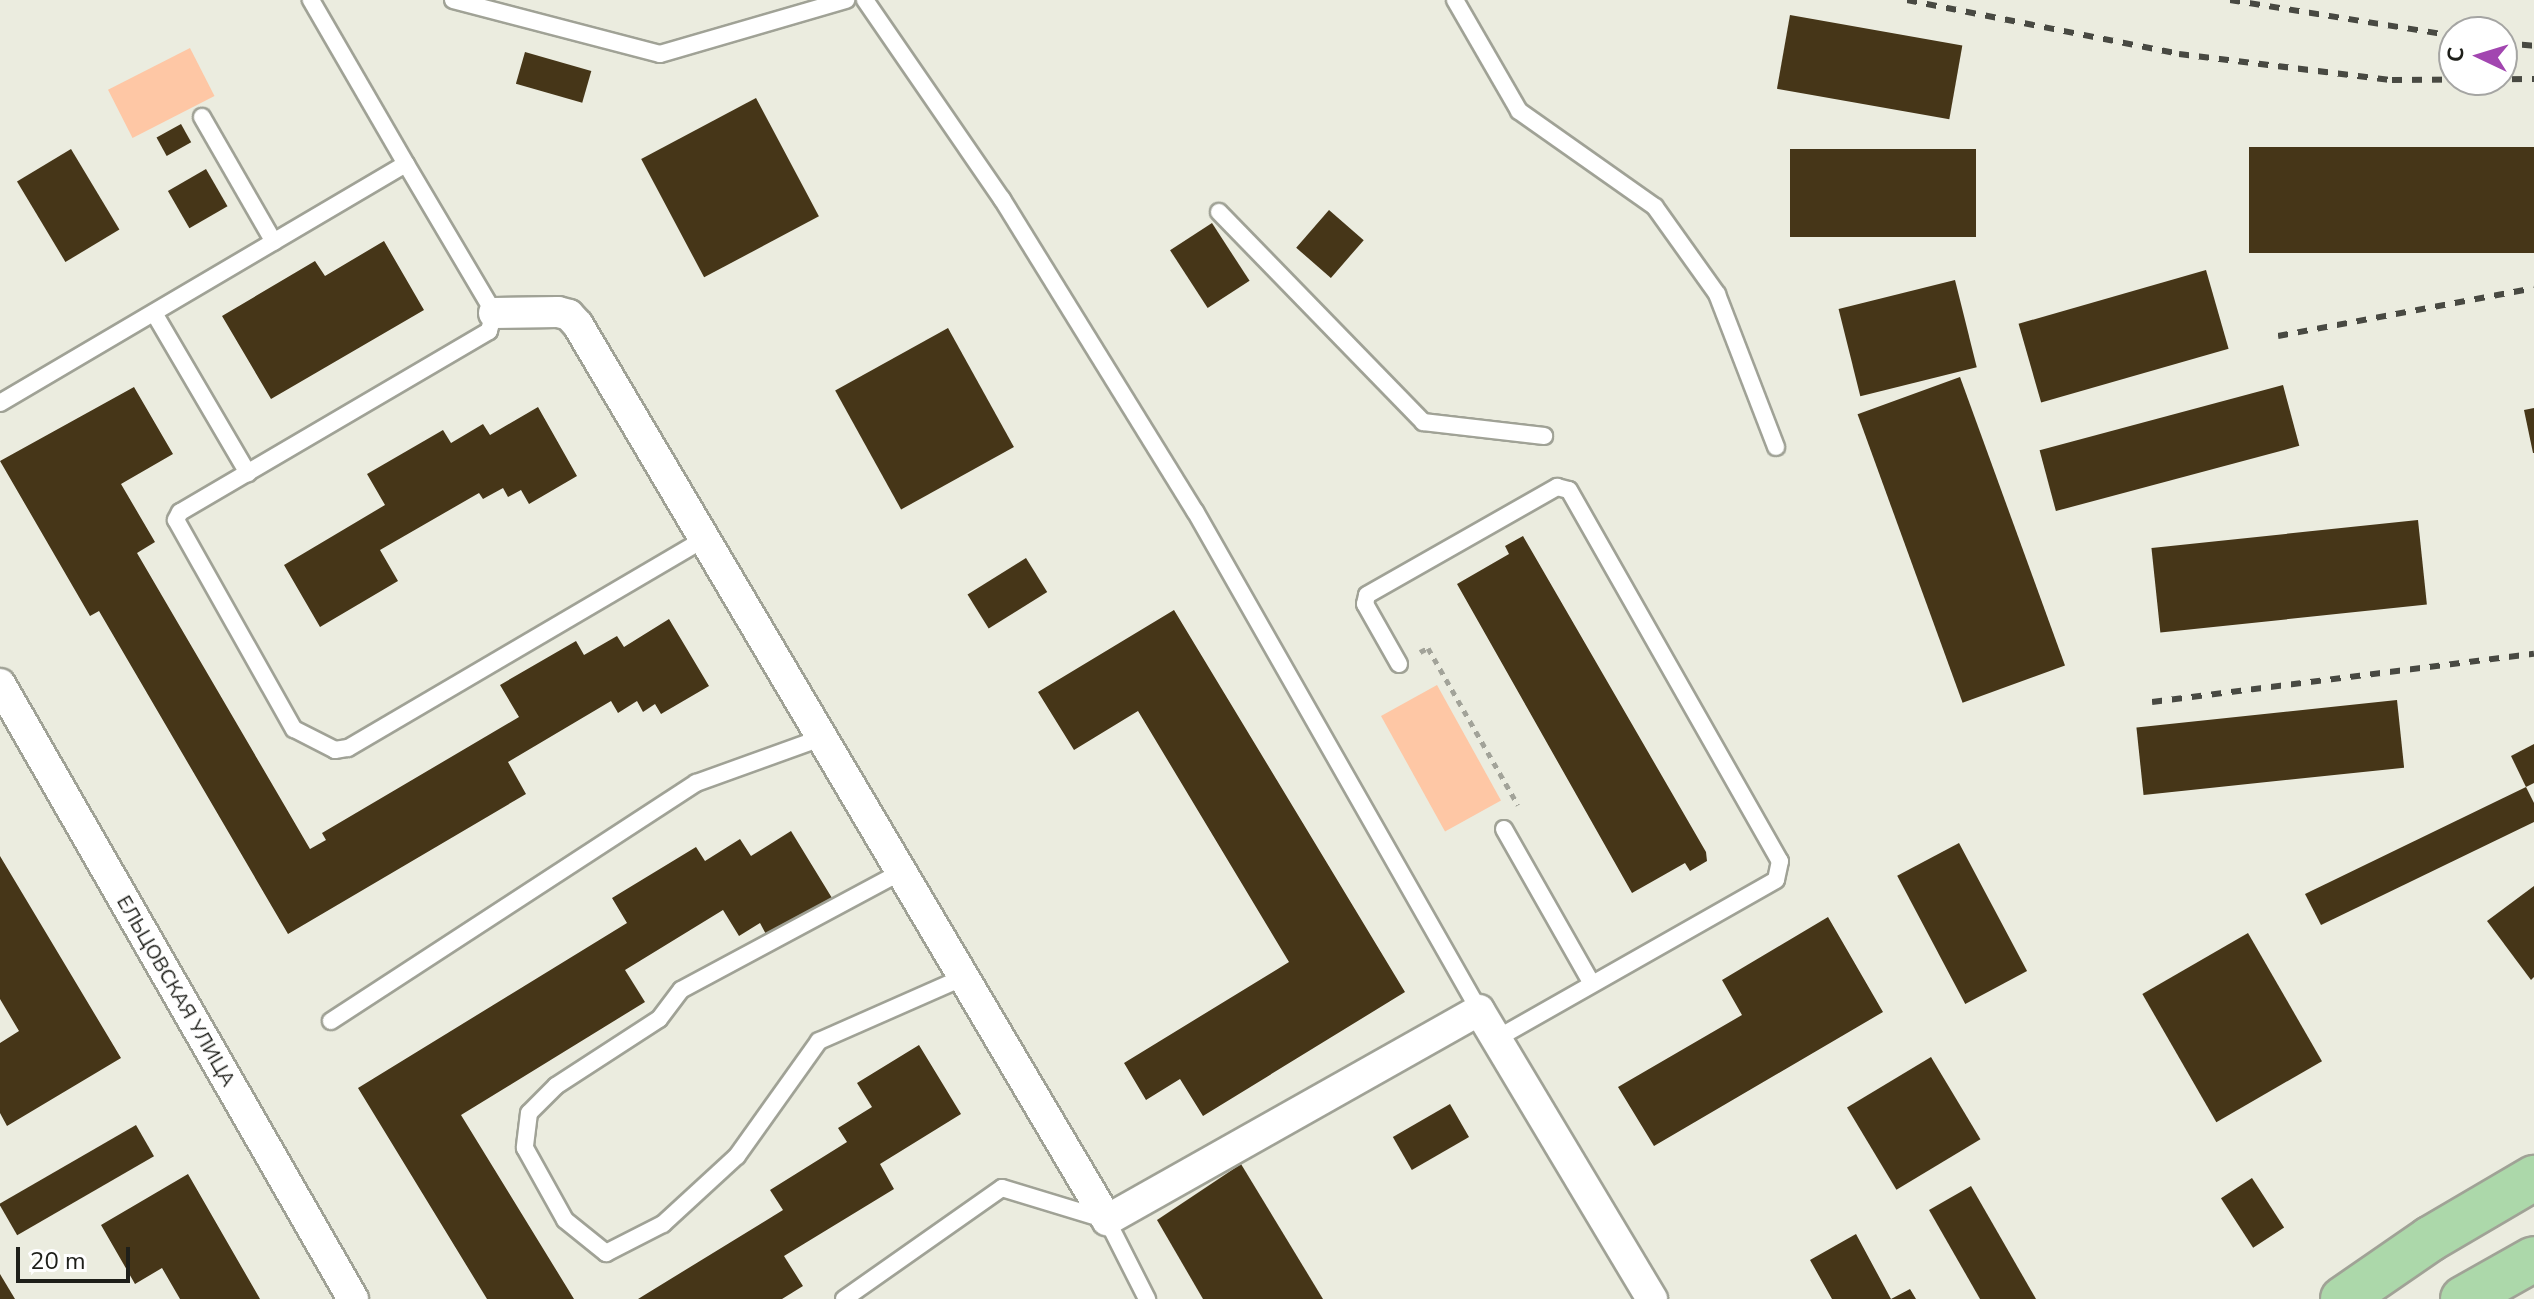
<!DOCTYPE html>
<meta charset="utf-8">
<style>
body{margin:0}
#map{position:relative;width:2534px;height:1299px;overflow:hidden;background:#ebecdf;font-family:"Nunito Sans",sans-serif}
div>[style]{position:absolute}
.green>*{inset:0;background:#fec7a5;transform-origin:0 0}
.building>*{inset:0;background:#463618;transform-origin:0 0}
.path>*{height:5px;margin-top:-2.5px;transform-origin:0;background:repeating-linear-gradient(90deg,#a2a399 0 6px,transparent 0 12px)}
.roads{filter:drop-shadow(2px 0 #a0a296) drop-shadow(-2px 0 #a0a296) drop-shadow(0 2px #a0a296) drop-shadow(0 -2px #a0a296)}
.lane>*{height:16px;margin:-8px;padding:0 8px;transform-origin:8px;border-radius:8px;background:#fff}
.street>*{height:30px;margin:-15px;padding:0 15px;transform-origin:15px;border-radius:15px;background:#fff}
.primary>*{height:44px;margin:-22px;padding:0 22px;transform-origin:22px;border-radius:22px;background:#acd8aa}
.rail>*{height:6px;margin-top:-3px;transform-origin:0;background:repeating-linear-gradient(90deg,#484942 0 10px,transparent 0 20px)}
span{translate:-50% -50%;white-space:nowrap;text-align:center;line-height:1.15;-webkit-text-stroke:8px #fff;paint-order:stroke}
.street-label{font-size:20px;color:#1e1f1a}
.north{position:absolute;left:2438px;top:16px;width:80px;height:80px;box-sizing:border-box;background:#fff;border:2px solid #a5a5a3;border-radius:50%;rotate:274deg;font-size:22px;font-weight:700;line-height:32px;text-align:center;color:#1e1f1a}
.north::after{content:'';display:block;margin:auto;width:28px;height:36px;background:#a246b0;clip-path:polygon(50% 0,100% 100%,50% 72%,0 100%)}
.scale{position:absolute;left:16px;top:1247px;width:114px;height:36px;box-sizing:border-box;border:4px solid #1e1f1a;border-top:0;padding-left:10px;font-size:24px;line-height:28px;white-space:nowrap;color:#1e1f1a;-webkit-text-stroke:6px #fff;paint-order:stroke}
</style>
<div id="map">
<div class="green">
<div style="left:190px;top:48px;width:54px;height:92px;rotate:63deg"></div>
<div style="left:1437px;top:685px;width:132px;height:64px;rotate:61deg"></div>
</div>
<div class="building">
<div style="left:1790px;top:15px;width:175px;height:75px;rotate:10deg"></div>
<div style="left:525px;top:52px;width:69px;height:33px;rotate:16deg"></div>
<div style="left:756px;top:98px;width:134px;height:130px;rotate:62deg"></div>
<div style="left:181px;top:124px;width:21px;height:28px;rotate:61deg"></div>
<div style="left:2534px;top:147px;width:106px;height:285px;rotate:90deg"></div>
<div style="left:71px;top:149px;width:94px;height:63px;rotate:59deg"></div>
<div style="left:1790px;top:149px;width:186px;height:88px"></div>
<div style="left:206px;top:169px;width:43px;height:44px;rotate:60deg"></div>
<div style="left:1329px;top:210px;width:46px;height:50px;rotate:41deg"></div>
<div style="left:1212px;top:223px;width:69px;height:50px;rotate:57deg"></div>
<div style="clip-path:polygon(384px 241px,424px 310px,271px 399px,222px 316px,315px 261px,325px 276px)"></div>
<div style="left:2206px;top:270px;width:82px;height:195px;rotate:74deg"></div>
<div style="left:1955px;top:280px;width:90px;height:120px;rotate:76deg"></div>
<div style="left:948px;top:328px;width:136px;height:129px;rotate:61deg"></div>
<div style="left:1960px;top:377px;width:307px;height:109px;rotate:70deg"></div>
<div style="left:2283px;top:385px;width:63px;height:252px;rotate:75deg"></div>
<div style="clip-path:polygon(134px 387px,173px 454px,121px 484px,155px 542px,137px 553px,310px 849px,326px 840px,322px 833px,519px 717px,500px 685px,576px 641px,584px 655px,617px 636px,624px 647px,669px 619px,709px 686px,661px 714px,655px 704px,643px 712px,637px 701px,618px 713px,611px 701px,508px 762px,526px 794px,288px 934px,99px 611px,90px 616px,0 461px)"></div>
<div style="clip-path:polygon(538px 407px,577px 476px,529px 504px,521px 490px,508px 497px,503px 488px,483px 499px,479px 493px,380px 550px,398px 581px,320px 627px,284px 565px,385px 505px,367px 474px,443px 430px,451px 443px,483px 424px,490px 435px)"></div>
<div style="clip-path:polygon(2534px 408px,2534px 453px,2533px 453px,2524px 410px)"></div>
<div style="left:2418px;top:520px;width:85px;height:268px;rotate:84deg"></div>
<div style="clip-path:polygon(1523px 536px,1706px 852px,1707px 861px,1690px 871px,1685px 863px,1632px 893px,1457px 584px,1509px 554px,1505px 546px)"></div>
<div style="left:1026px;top:558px;width:40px;height:69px;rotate:58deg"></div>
<div style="clip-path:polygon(1174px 610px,1405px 992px,1203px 1116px,1180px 1079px,1146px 1100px,1124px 1063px,1289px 962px,1138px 711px,1074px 750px,1038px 692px)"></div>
<div style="left:2397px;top:700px;width:68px;height:262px;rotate:84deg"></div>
<div style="clip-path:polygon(2534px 744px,2534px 783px,2526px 787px,2511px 756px)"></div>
<div style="clip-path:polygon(2526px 787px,2534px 803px,2534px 822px,2321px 925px,2305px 894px)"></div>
<div style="clip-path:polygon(791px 831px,832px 898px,768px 938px,760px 923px,739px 936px,723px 910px,625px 970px,645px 1002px,461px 1115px,574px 1299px,487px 1299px,358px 1088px,627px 923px,612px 898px,696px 847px,705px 861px,740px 839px,751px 856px)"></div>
<div style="left:1959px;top:843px;width:145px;height:70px;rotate:62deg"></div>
<div style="clip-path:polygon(0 856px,121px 1058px,7px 1126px,0 1113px,0 1043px,19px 1031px,0 999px)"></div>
<div style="clip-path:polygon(2534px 886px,2534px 977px,2531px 980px,2487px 921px)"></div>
<div style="clip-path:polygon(1828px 917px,1883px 1012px,1654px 1146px,1618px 1087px,1742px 1015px,1722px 980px)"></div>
<div style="left:2248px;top:933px;width:148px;height:122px;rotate:60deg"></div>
<div style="clip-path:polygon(919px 1045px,961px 1114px,880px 1164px,894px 1189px,784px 1256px,803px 1286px,782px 1299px,638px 1299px,783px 1210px,770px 1190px,847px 1142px,838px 1128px,872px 1107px,857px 1083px)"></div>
<div style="left:1931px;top:1057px;width:96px;height:98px;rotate:59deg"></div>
<div style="left:1450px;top:1104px;width:38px;height:66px;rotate:60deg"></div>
<div style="left:136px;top:1125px;width:36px;height:158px;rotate:60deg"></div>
<div style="clip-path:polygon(1241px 1164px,1323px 1299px,1203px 1299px,1157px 1220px)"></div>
<div style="clip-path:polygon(188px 1174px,260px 1299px,180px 1299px,162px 1268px,135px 1284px,101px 1225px)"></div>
<div style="left:2252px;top:1178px;width:59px;height:37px;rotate:57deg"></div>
<div style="clip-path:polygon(1971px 1186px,2036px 1299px,1980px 1299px,1929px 1210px)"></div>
<div style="clip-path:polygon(1856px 1234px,1891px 1299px,1910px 1289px,1916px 1299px,1832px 1299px,1810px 1260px)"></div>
<div style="clip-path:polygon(0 1274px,15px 1299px,0 1299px)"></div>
</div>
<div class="path">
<div style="left:1420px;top:652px;width:9px;rotate:-27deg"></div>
<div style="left:1428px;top:648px;width:181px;rotate:60.2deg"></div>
</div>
<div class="roads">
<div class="lane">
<div style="left:453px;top:0;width:214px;rotate:14.6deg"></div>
<div style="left:660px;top:54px;width:194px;rotate:-16.2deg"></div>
<div style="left:865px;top:0;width:242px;rotate:55.5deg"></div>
<div style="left:1002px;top:199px;width:367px;rotate:58.3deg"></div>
<div style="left:1195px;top:511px;width:574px;rotate:60.35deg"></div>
<div style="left:1455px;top:0;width:128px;rotate:60deg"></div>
<div style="left:1519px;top:111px;width:166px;rotate:35.2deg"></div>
<div style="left:1655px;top:207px;width:107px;rotate:54.5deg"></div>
<div style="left:1717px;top:294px;width:164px;rotate:68.9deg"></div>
<div style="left:202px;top:117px;width:144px;rotate:60.1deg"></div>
<div style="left:406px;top:164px;width:173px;rotate:59.4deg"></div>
<div style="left:494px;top:313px;width:19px;rotate:106deg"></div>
<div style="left:489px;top:331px;width:358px;rotate:149.6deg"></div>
<div style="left:180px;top:512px;width:9px;rotate:117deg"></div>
<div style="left:176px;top:520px;width:240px;rotate:60.6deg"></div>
<div style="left:294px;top:729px;width:46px;rotate:27.1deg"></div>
<div style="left:335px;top:750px;width:13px;rotate:-9deg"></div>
<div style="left:348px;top:748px;width:411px;rotate:-30.4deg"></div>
<div style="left:1219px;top:212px;width:293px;rotate:45.8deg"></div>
<div style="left:1423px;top:422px;width:122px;rotate:6.6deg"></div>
<div style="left:154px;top:313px;width:186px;rotate:59.6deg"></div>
<div style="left:0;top:403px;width:471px;rotate:-30.5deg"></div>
<div style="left:406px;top:164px;width:190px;rotate:-120.1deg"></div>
<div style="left:1399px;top:664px;width:69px;rotate:-119.5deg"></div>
<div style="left:1365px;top:604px;width:9px;rotate:-77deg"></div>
<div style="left:1367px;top:595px;width:219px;rotate:-29.6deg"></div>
<div style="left:1557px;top:487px;width:12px;rotate:14deg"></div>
<div style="left:1569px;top:490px;width:427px;rotate:60.4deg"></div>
<div style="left:1780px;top:861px;width:19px;rotate:102deg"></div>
<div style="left:1776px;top:880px;width:322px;rotate:150.4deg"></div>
<div style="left:1504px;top:829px;width:178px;rotate:60.4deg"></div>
<div style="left:899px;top:873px;width:247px;rotate:151.8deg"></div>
<div style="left:681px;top:990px;width:36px;rotate:127deg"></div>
<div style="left:659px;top:1019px;width:123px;rotate:147deg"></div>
<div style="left:556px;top:1086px;width:38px;rotate:135deg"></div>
<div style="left:529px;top:1113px;width:35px;rotate:97deg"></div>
<div style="left:525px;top:1148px;width:82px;rotate:60.9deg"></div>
<div style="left:565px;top:1220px;width:53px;rotate:38.8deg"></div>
<div style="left:606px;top:1253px;width:64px;rotate:-27deg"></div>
<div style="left:663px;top:1224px;width:100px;rotate:-42.6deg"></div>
<div style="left:737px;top:1156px;width:141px;rotate:-54.5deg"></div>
<div style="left:819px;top:1041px;width:156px;rotate:-23.8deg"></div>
<div style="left:331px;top:1021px;width:436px;rotate:-33.1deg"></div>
<div style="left:696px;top:783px;width:130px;rotate:-19.8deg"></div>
<div style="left:844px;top:1299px;width:193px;rotate:-35.1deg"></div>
<div style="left:1002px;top:1188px;width:110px;rotate:16.9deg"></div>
<div style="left:1107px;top:1220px;width:89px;rotate:63.1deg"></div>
</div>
<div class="street">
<div style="left:494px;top:313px;width:64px;rotate:-0.9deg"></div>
<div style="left:558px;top:312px;width:11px;rotate:15deg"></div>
<div style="left:569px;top:315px;width:13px;rotate:48deg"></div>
<div style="left:578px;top:325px;width:1040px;rotate:59.41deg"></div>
<div style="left:1107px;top:1220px;width:427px;rotate:-29.4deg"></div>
<div style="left:1479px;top:1010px;width:337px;rotate:59.1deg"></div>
<div style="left:0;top:684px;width:709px;rotate:60.14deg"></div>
</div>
<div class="primary">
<div style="left:2343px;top:1299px;width:106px;rotate:-34.6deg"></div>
<div style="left:2430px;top:1239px;width:121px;rotate:-30.4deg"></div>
<div style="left:2463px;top:1299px;width:81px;rotate:-29.4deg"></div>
</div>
</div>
<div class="rail">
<div style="left:1907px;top:0;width:277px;rotate:11.2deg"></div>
<div style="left:2179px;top:54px;width:215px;rotate:7deg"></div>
<div style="left:2392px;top:80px;width:142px;rotate:-0.4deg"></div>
<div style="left:2230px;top:0;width:227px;rotate:9.1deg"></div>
<div style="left:2502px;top:43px;width:32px;rotate:5deg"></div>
<div style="left:2278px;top:336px;width:260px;rotate:-10.6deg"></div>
<div style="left:2152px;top:702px;width:385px;rotate:-7.2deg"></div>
</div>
<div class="street-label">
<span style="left:176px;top:991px;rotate:60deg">ЕЛЬЦОВСКАЯ УЛИЦА</span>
</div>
<div class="north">С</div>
<div class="scale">20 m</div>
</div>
